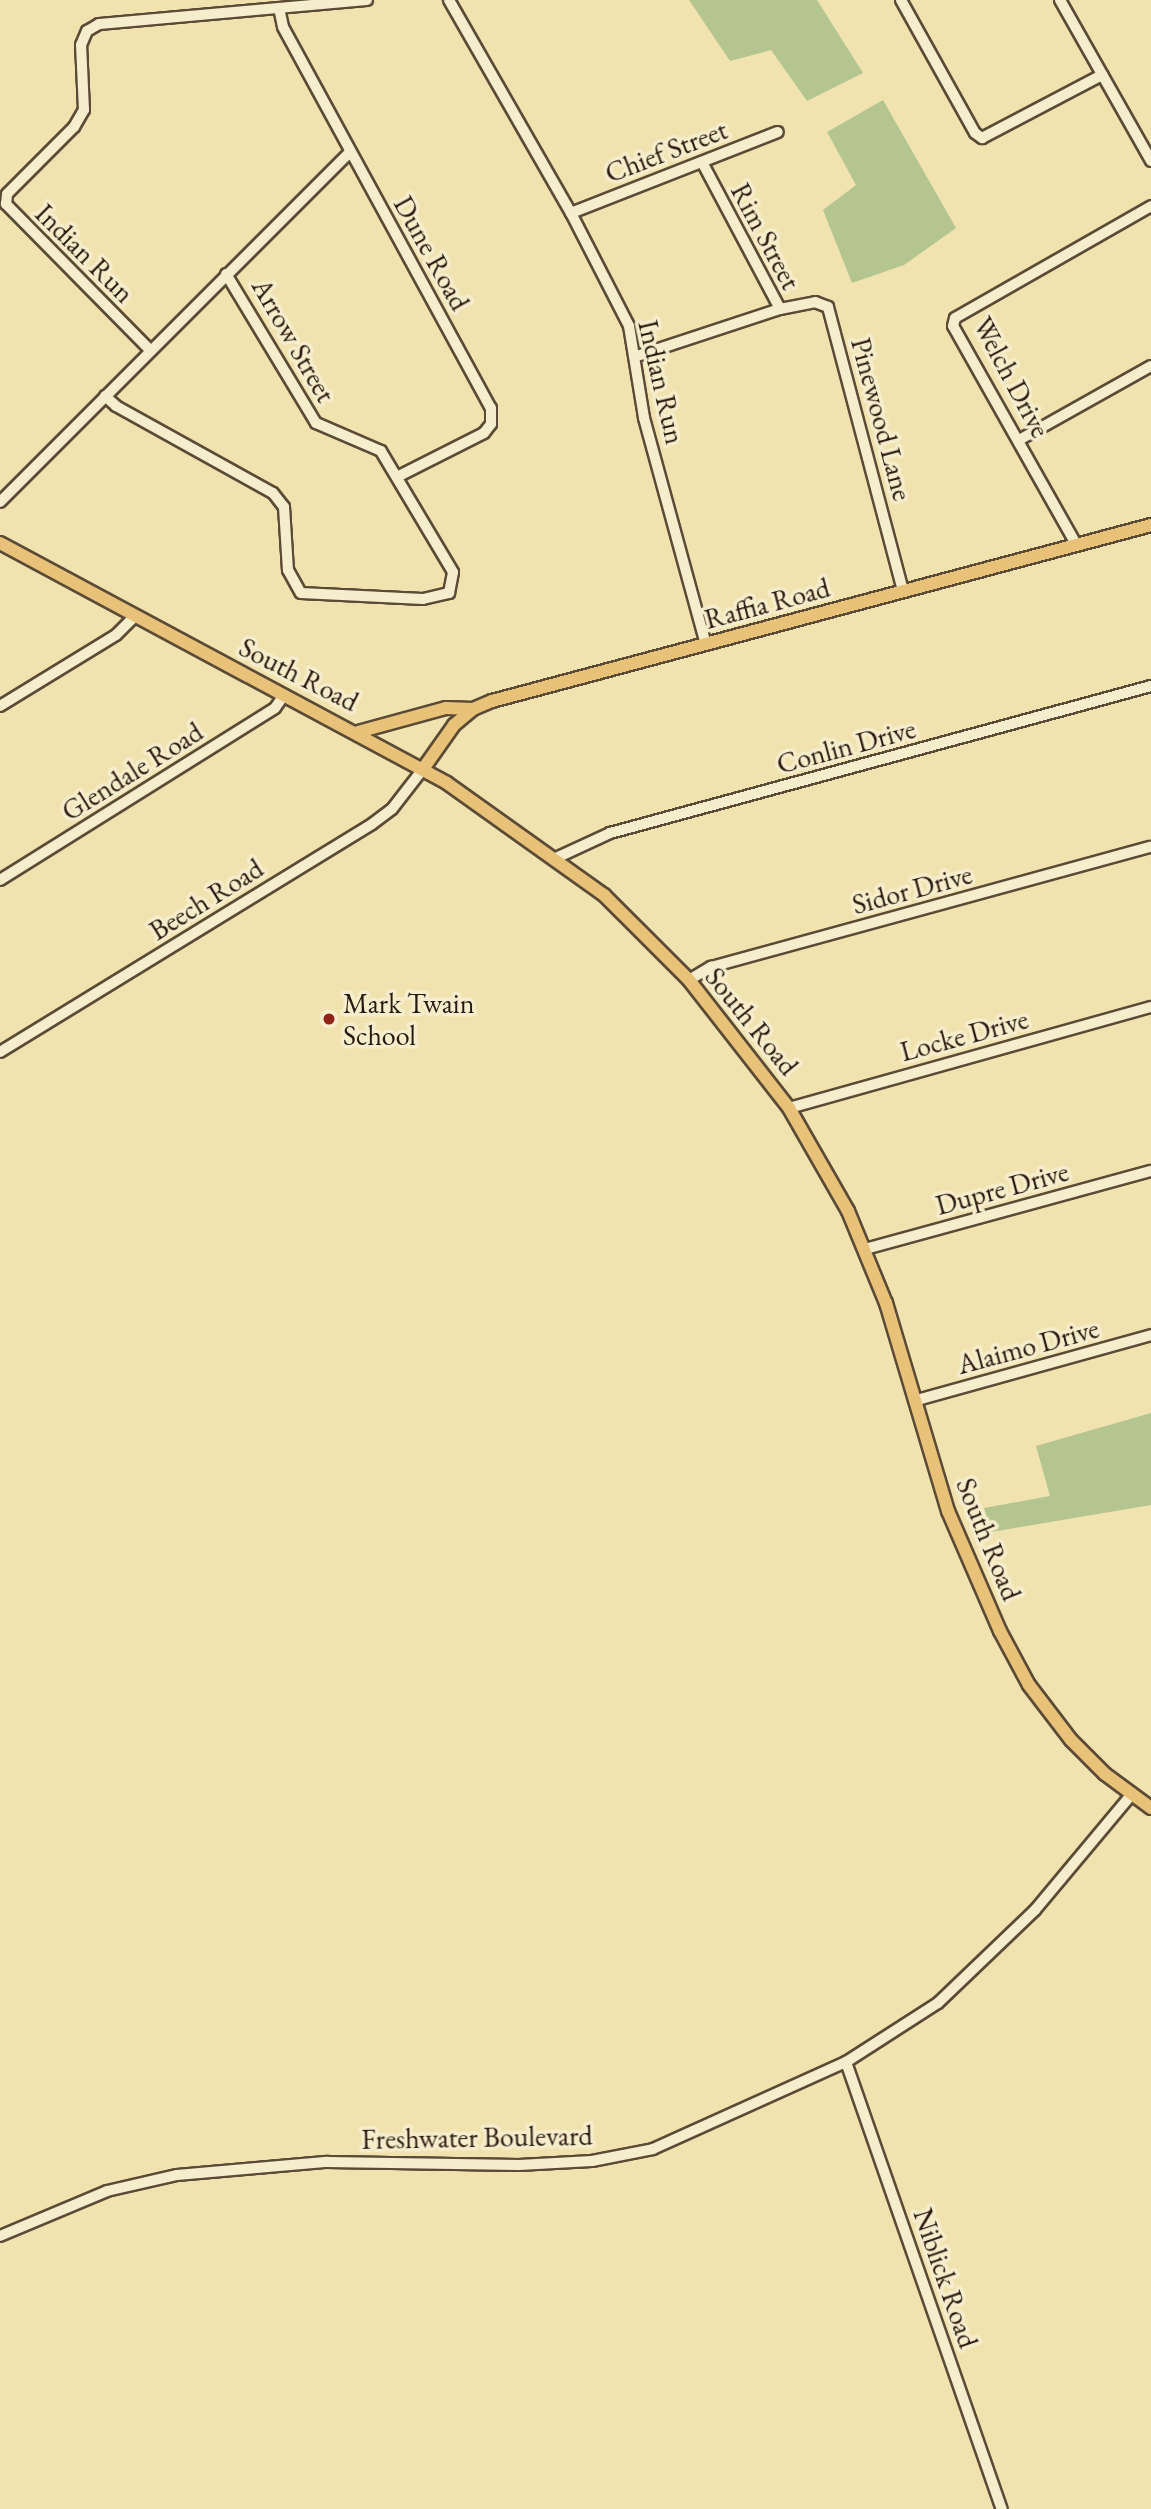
<!DOCTYPE html>
<style>
body{margin:0}
#map{position:relative;width:1151px;height:2509px;overflow:hidden;background:#f1e3b0;font-family:"EB Garamond",serif}
div>[style]{position:absolute}
.green>*{inset:0;background:#b4c590}
.roads{filter:drop-shadow(2px 0 #5b4b36) drop-shadow(-2px 0 #5b4b36) drop-shadow(0 2px #5b4b36) drop-shadow(0 -2px #5b4b36)}
.minor>*{height:10px;margin:-5px;padding:0 5px;transform-origin:5px;border-radius:5px;background:#f6edcc}
.major>*{height:12px;margin:-6px;padding:0 6px;transform-origin:6px;border-radius:6px;background:#e8c278}
.dots>*{width:19px;height:19px;translate:-50% -50%;box-sizing:border-box;border:4px solid #f6edcc;border-radius:50%}
span{translate:-50% -50%;white-space:nowrap;text-align:center;line-height:1.15;-webkit-text-stroke:7px #f6edcc;paint-order:stroke}
.street-label{font-size:28px;color:#29180e}
.poi-label{font-size:28px;color:#29180e}
.left{translate:0 -50%;text-align:left}
</style>
<div id="map">
<div class="green">
<div style="clip-path:polygon(689px 0,817px 0,863px 73px,807px 101px,771px 50px,730px 61px)"></div>
<div style="clip-path:polygon(883px 100px,956px 228px,904px 265px,852px 283px,823px 210px,856px 185px,827px 132px)"></div>
<div style="clip-path:polygon(1151px 1413px,1151px 1505px,991px 1532px,984px 1508px,1050px 1496px,1036px 1446px)"></div>
</div>
<div class="roads">
<div class="minor">
<div style="left:449px;top:0;width:245px;rotate:60.2deg"></div>
<div style="left:571px;top:213px;width:127px;rotate:62.8deg"></div>
<div style="left:629px;top:326px;width:93px;rotate:80.7deg"></div>
<div style="left:644px;top:418px;width:235px;rotate:74.7deg"></div>
<div style="left:901px;top:0;width:152px;rotate:60.9deg"></div>
<div style="left:975px;top:133px;width:9px;rotate:36deg"></div>
<div style="left:982px;top:138px;width:136px;rotate:-27.7deg"></div>
<div style="left:1060px;top:0;width:185px;rotate:60.5deg"></div>
<div style="left:279px;top:8px;width:19px;rotate:78deg"></div>
<div style="left:283px;top:27px;width:434px;rotate:61.4deg"></div>
<div style="left:491px;top:408px;width:16px;rotate:90deg"></div>
<div style="left:491px;top:424px;width:11px;rotate:128deg"></div>
<div style="left:484px;top:433px;width:97px;rotate:153.2deg"></div>
<div style="left:702px;top:162px;width:166px;rotate:62deg"></div>
<div style="left:571px;top:213px;width:222px;rotate:-21.4deg"></div>
<div style="left:149px;top:349px;width:204px;rotate:-134.6deg"></div>
<div style="left:6px;top:204px;width:10px;rotate:-84deg"></div>
<div style="left:7px;top:194px;width:95px;rotate:-45deg"></div>
<div style="left:74px;top:127px;width:20px;rotate:-60deg"></div>
<div style="left:84px;top:110px;width:65px;rotate:-92.6deg"></div>
<div style="left:81px;top:45px;width:15px;rotate:-67deg"></div>
<div style="left:87px;top:31px;width:14px;rotate:-30deg"></div>
<div style="left:99px;top:24px;width:269px;rotate:-5.1deg"></div>
<div style="left:637px;top:356px;width:151px;rotate:-18.2deg"></div>
<div style="left:780px;top:309px;width:36px;rotate:-11deg"></div>
<div style="left:815px;top:302px;width:14px;rotate:21deg"></div>
<div style="left:828px;top:307px;width:294px;rotate:75.2deg"></div>
<div style="left:105px;top:396px;width:15px;rotate:42deg"></div>
<div style="left:116px;top:406px;width:179px;rotate:29deg"></div>
<div style="left:273px;top:493px;width:18px;rotate:52deg"></div>
<div style="left:284px;top:507px;width:63px;rotate:86.4deg"></div>
<div style="left:288px;top:570px;width:26px;rotate:61deg"></div>
<div style="left:301px;top:593px;width:122px;rotate:2.8deg"></div>
<div style="left:423px;top:599px;width:27px;rotate:-13deg"></div>
<div style="left:449px;top:593px;width:21px;rotate:-79deg"></div>
<div style="left:453px;top:572px;width:141px;rotate:-120.8deg"></div>
<div style="left:381px;top:451px;width:71px;rotate:-156.7deg"></div>
<div style="left:316px;top:423px;width:174px;rotate:-121.1deg"></div>
<div style="left:1019px;top:440px;width:151px;rotate:-29.3deg"></div>
<div style="left:0;top:502px;width:495px;rotate:-45deg"></div>
<div style="left:1076px;top:544px;width:250px;rotate:-119.4deg"></div>
<div style="left:953px;top:326px;width:8px;rotate:-76deg"></div>
<div style="left:955px;top:318px;width:226px;rotate:-29.7deg"></div>
<div style="left:0;top:706px;width:136px;rotate:-31.5deg"></div>
<div style="left:116px;top:635px;width:27px;rotate:-45deg"></div>
<div style="left:556px;top:858px;width:60px;rotate:-24.8deg"></div>
<div style="left:610px;top:833px;width:561px;rotate:-15.2deg"></div>
<div style="left:0;top:880px;width:324px;rotate:-32deg"></div>
<div style="left:275px;top:708px;width:16px;rotate:-55deg"></div>
<div style="left:689px;top:980px;width:26px;rotate:-31deg"></div>
<div style="left:711px;top:967px;width:456px;rotate:-15.3deg"></div>
<div style="left:0;top:1052px;width:436px;rotate:-31.5deg"></div>
<div style="left:372px;top:824px;width:25px;rotate:-37deg"></div>
<div style="left:392px;top:809px;width:51px;rotate:-52.2deg"></div>
<div style="left:789px;top:1108px;width:376px;rotate:-15.6deg"></div>
<div style="left:865px;top:1249px;width:296px;rotate:-15.3deg"></div>
<div style="left:917px;top:1400px;width:243px;rotate:-15.5deg"></div>
<div style="left:846px;top:2062px;width:473px;rotate:70.8deg"></div>
<div style="left:0;top:2236px;width:116px;rotate:-22.8deg"></div>
<div style="left:107px;top:2191px;width:72px;rotate:-12.9deg"></div>
<div style="left:177px;top:2175px;width:151px;rotate:-5deg"></div>
<div style="left:327px;top:2162px;width:192px;rotate:0.9deg"></div>
<div style="left:519px;top:2165px;width:73px;rotate:-3.1deg"></div>
<div style="left:592px;top:2161px;width:62px;rotate:-11.1deg"></div>
<div style="left:653px;top:2149px;width:212px;rotate:-24.3deg"></div>
<div style="left:846px;top:2062px;width:109px;rotate:-32.7deg"></div>
<div style="left:938px;top:2003px;width:134px;rotate:-43.8deg"></div>
<div style="left:1035px;top:1910px;width:151px;rotate:-50.1deg"></div>
</div>
<div class="major">
<div style="left:0;top:543px;width:507px;rotate:28.23deg"></div>
<div style="left:447px;top:783px;width:193px;rotate:35.5deg"></div>
<div style="left:604px;top:895px;width:120px;rotate:45deg"></div>
<div style="left:689px;top:980px;width:162px;rotate:52deg"></div>
<div style="left:789px;top:1108px;width:119px;rotate:60.2deg"></div>
<div style="left:848px;top:1211px;width:100px;rotate:67.6deg"></div>
<div style="left:886px;top:1303px;width:217px;rotate:73.4deg"></div>
<div style="left:948px;top:1511px;width:131px;rotate:66.6deg"></div>
<div style="left:1000px;top:1631px;width:61px;rotate:61.8deg"></div>
<div style="left:1029px;top:1685px;width:69px;rotate:52.6deg"></div>
<div style="left:1071px;top:1740px;width:48px;rotate:45deg"></div>
<div style="left:1105px;top:1774px;width:57px;rotate:36.5deg"></div>
<div style="left:358px;top:732px;width:91px;rotate:-15.3deg"></div>
<div style="left:446px;top:708px;width:27px;rotate:2deg"></div>
<div style="left:423px;top:769px;width:54px;rotate:-54.8deg"></div>
<div style="left:454px;top:725px;width:25px;rotate:-40deg"></div>
<div style="left:473px;top:709px;width:21px;rotate:-23deg"></div>
<div style="left:492px;top:701px;width:682px;rotate:-14.95deg"></div>
</div>
</div>
<div class="dots">
<div style="left:329px;top:1019px;background:#8f2418"></div>
</div>
<div class="street-label">
<span style="left:666px;top:151px;rotate:-21deg">Chief Street</span>
<span style="left:766px;top:236px;rotate:62deg">Rim Street</span>
<span style="left:85px;top:253px;rotate:45deg">Indian Run</span>
<span style="left:432px;top:253px;rotate:61deg">Dune Road</span>
<span style="left:294px;top:340px;rotate:60deg">Arrow Street</span>
<span style="left:1012px;top:377px;rotate:62deg">Welch Drive</span>
<span style="left:662px;top:382px;rotate:77deg">Indian Run</span>
<span style="left:882px;top:419px;rotate:75deg">Pinewood Lane</span>
<span style="left:767px;top:603px;rotate:-15deg">Raffia Road</span>
<span style="left:299px;top:674px;rotate:27deg">South Road</span>
<span style="left:846px;top:746px;rotate:-15deg">Conlin Drive</span>
<span style="left:132px;top:771px;rotate:-32deg">Glendale Road</span>
<span style="left:912px;top:889px;rotate:-15deg">Sidor Drive</span>
<span style="left:206px;top:899px;rotate:-32deg">Beech Road</span>
<span style="left:752px;top:1021px;rotate:51deg">South Road</span>
<span style="left:964px;top:1035px;rotate:-15deg">Locke Drive</span>
<span style="left:1002px;top:1188px;rotate:-15deg">Dupre Drive</span>
<span style="left:1028px;top:1346px;rotate:-15deg">Alaimo Drive</span>
<span style="left:989px;top:1539px;rotate:68deg">South Road</span>
<span style="left:477px;top:2137px;rotate:-1deg">Freshwater Boulevard</span>
<span style="left:946px;top:2278px;rotate:71deg">Niblick Road</span>
</div>
<div class="poi-label">
<span class="left" style="left:343px;top:1019px">Mark Twain<br>School</span>
</div>
</div>
